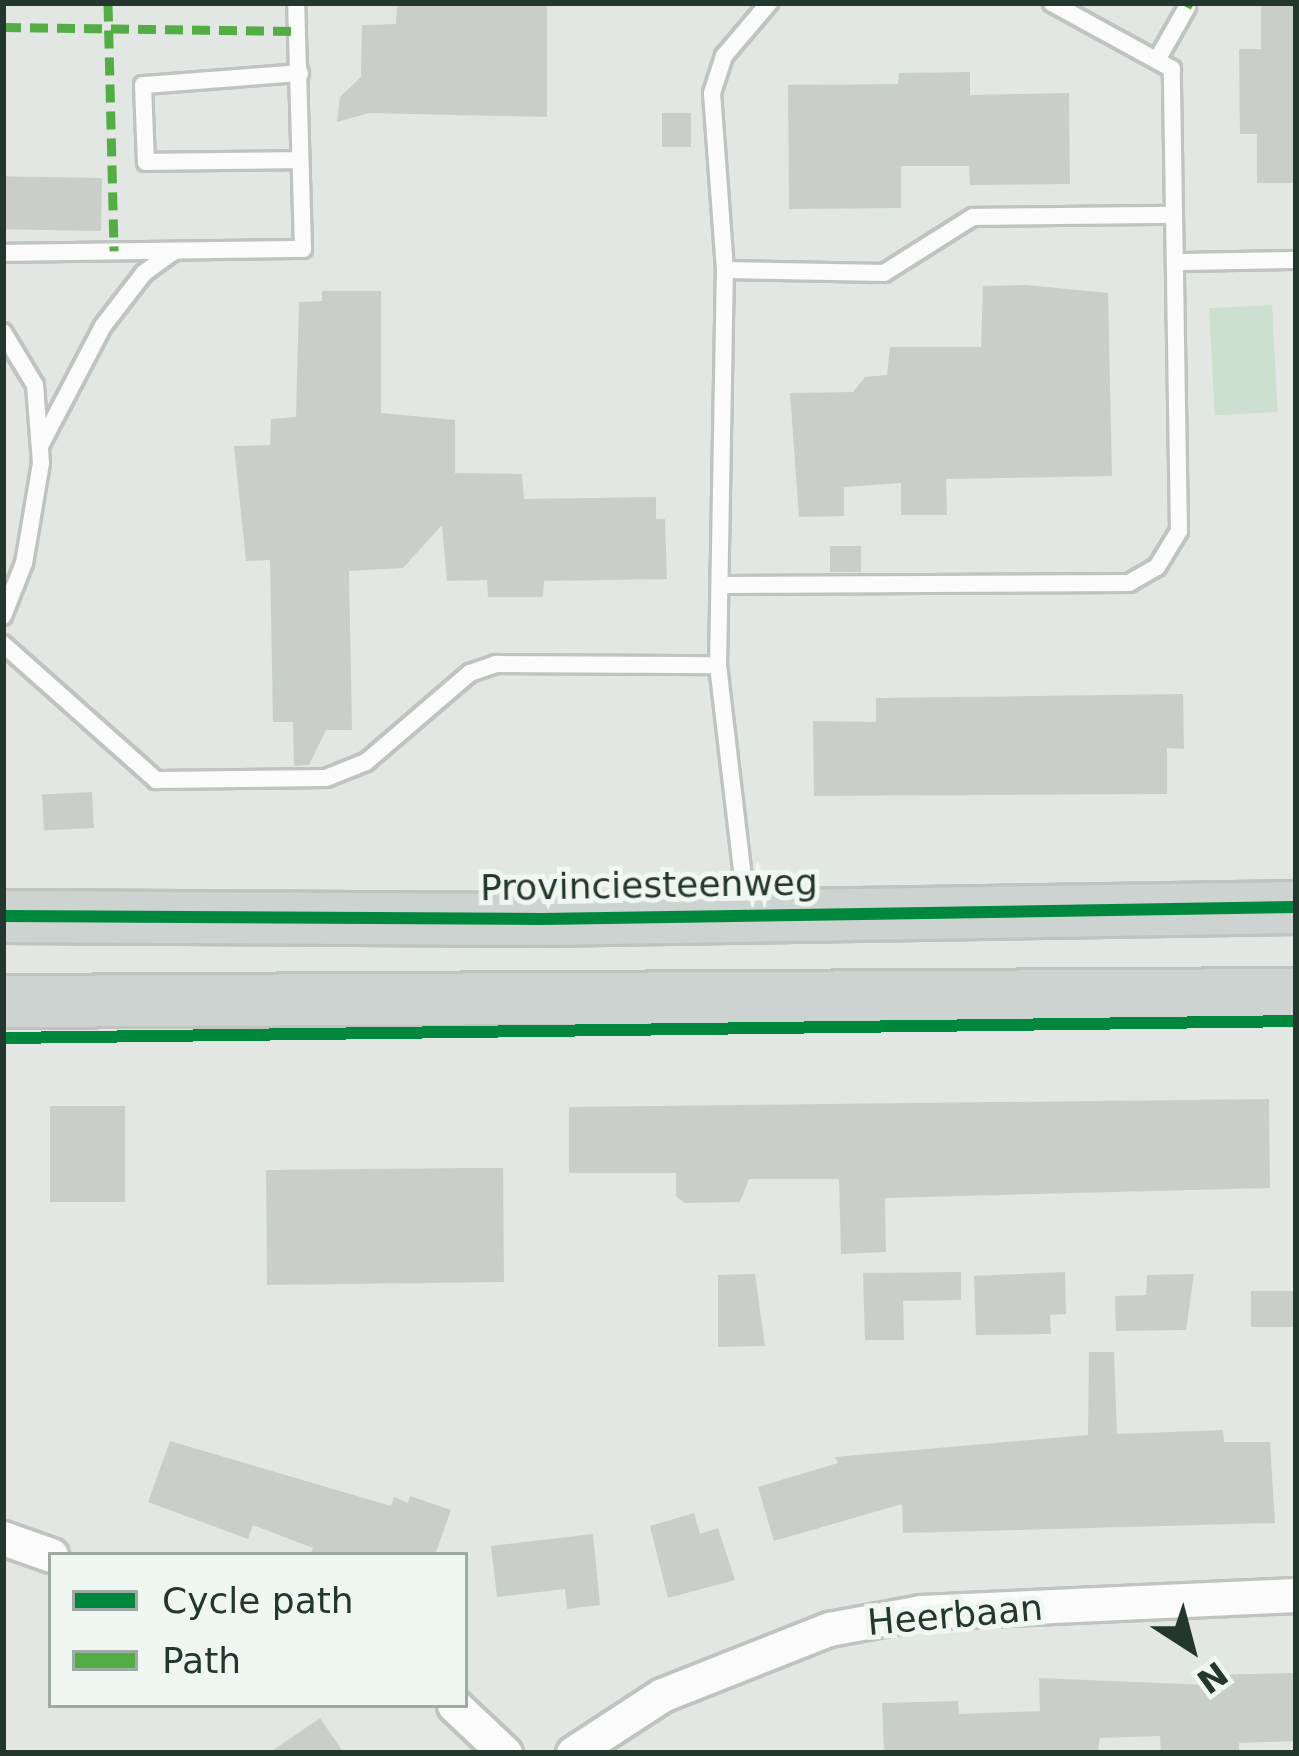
<!DOCTYPE html>
<style>
body{margin:0}
#map{position:relative;width:1299px;height:1756px;overflow:hidden;background:#e2e7e4;font-family:"DejaVu Sans",sans-serif}
div>[style]{position:absolute}
.green>*{inset:0;background:#cddfcf;transform-origin:0 0}
.building>*{inset:0;background:#c9cecb;transform-origin:0 0}
.roads{filter:drop-shadow(3px 0 #bfc4c1) drop-shadow(-3px 0 #bfc4c1) drop-shadow(0 3px #bfc4c1) drop-shadow(0 -3px #bfc4c1)}
.service>*{height:16px;margin:-8px;padding:0 8px;transform-origin:8px;border-radius:8px;background:#fbfbfb}
.minor>*{height:33px;margin:-16.5px;padding:0 16.5px;transform-origin:16.5px;border-radius:16.5px;background:#fbfbfb}
.primary>*{height:51px;margin:-25.5px;padding:0 25.5px;transform-origin:25.5px;border-radius:25.5px;background:#cdd3d0}
.quiet>*{height:9px;margin-top:-4.5px;transform-origin:0;background:repeating-linear-gradient(90deg,#53ac44 0 18px,transparent 0 27px)}
.cycleway>*{height:12px;margin:-6px;padding:0 6px;transform-origin:6px;border-radius:6px;background:#00873e}
span{translate:-50% -50%;white-space:nowrap;text-align:center;line-height:1.15;-webkit-text-stroke:10px #f0f6f2;paint-order:stroke}
.street-label{font-size:36px;color:#23372e}
.frame{position:absolute;inset:0;border:6px solid #23372e;pointer-events:none}
.legend{position:absolute;left:48px;top:1552px;width:420px;height:156px;box-sizing:border-box;background:#f0f6f2;border:3px solid #9eaaa4;margin:0;padding:15px 21px;list-style:none;font-size:36px;color:#23372e}
.legend li{display:flex;align-items:center;gap:24px;height:60px}
.legend b{width:60px;border:3px solid #9eaaa4}
.north{position:absolute;left:1131px;top:1588px;width:120px;height:120px;-webkit-text-stroke:9px #f0f6f2;paint-order:stroke;rotate:144deg;font-size:33px;font-weight:700;line-height:48px;text-align:center;color:#23372e}
.north::after{content:'';display:block;margin:auto;width:42px;height:54px;background:#23372e;clip-path:polygon(50% 0,100% 100%,50% 72%,0 100%)}
</style>
<div id="map">
<div class="green">
<div style="left:1272px;top:305px;width:107px;height:63px;rotate:87deg"></div>
</div>
<div class="building">
<div style="clip-path:polygon(397px 3px,547px 3px,547px 117px,369px 113px,337px 122px,340px 97px,361px 77px,362px 25px,396px 24px)"></div>
<div style="clip-path:polygon(1261px 3px,1296px 3px,1296px 183px,1257px 183px,1257px 134px,1240px 134px,1239px 49px,1261px 49px)"></div>
<div style="clip-path:polygon(970px 72px,970px 95px,1069px 93px,1070px 184px,970px 185px,969px 166px,901px 166px,901px 208px,789px 209px,788px 85px,898px 84px,899px 73px)"></div>
<div style="left:662px;top:113px;width:29px;height:34px"></div>
<div style="left:102px;top:178px;width:53px;height:99px;rotate:91deg"></div>
<div style="clip-path:polygon(1026px 285px,1108px 293px,1112px 476px,946px 479px,947px 515px,901px 515px,901px 483px,844px 487px,844px 516px,799px 517px,790px 393px,853px 392px,865px 377px,887px 375px,890px 347px,981px 347px,983px 286px)"></div>
<div style="clip-path:polygon(322px 291px,381px 291px,381px 413px,455px 420px,455px 473px,522px 474px,524px 499px,656px 497px,656px 519px,665px 519px,667px 579px,544px 581px,543px 597px,488px 597px,487px 580px,447px 581px,442px 525px,403px 568px,349px 571px,352px 730px,326px 730px,309px 765px,294px 766px,293px 722px,273px 722px,270px 560px,246px 561px,234px 446px,270px 445px,271px 419px,296px 417px,299px 302px,322px 301px)"></div>
<div style="left:830px;top:546px;width:31px;height:26px"></div>
<div style="clip-path:polygon(1183px 694px,1184px 749px,1167px 748px,1167px 794px,814px 796px,813px 721px,876px 722px,876px 698px)"></div>
<div style="left:92px;top:792px;width:36px;height:50px;rotate:87deg"></div>
<div style="clip-path:polygon(1269px 1099px,1270px 1188px,885px 1198px,886px 1252px,841px 1254px,839px 1179px,749px 1179px,740px 1202px,685px 1203px,676px 1196px,676px 1173px,569px 1173px,569px 1107px)"></div>
<div style="left:50px;top:1106px;width:75px;height:96px"></div>
<div style="clip-path:polygon(470px 1168px,503px 1168px,504px 1282px,267px 1285px,266px 1170px)"></div>
<div style="clip-path:polygon(961px 1272px,961px 1300px,903px 1301px,904px 1340px,865px 1340px,863px 1273px)"></div>
<div style="clip-path:polygon(1065px 1272px,1066px 1314px,1050px 1315px,1051px 1334px,976px 1335px,974px 1276px)"></div>
<div style="clip-path:polygon(755px 1274px,765px 1346px,718px 1347px,718px 1275px)"></div>
<div style="clip-path:polygon(1194px 1274px,1186px 1330px,1116px 1331px,1115px 1296px,1146px 1295px,1147px 1275px)"></div>
<div style="left:1296px;top:1291px;width:36px;height:45px;rotate:90deg"></div>
<div style="clip-path:polygon(1089px 1352px,1114px 1352px,1117px 1434px,1223px 1430px,1224px 1442px,1270px 1442px,1275px 1523px,903px 1533px,902px 1504px,774px 1541px,758px 1487px,838px 1463px,835px 1457px,1088px 1435px)"></div>
<div style="clip-path:polygon(170px 1441px,391px 1506px,394px 1497px,408px 1503px,410px 1496px,451px 1510px,435px 1555px,310px 1555px,313px 1548px,253px 1525px,248px 1539px,148px 1502px)"></div>
<div style="clip-path:polygon(694px 1513px,700px 1534px,718px 1528px,735px 1580px,668px 1598px,650px 1526px)"></div>
<div style="clip-path:polygon(593px 1534px,600px 1605px,567px 1609px,565px 1589px,497px 1597px,491px 1546px)"></div>
<div style="clip-path:polygon(1296px 1673px,1296px 1741px,1239px 1743px,1239px 1753px,1161px 1753px,1160px 1736px,1100px 1738px,1098px 1752px,884px 1753px,882px 1703px,958px 1701px,959px 1714px,1040px 1711px,1039px 1678px,1208px 1685px,1208px 1675px)"></div>
<div style="clip-path:polygon(320px 1718px,344px 1753px,269px 1753px)"></div>
</div>
<div class="roads">
<div class="service">
<div style="left:1157px;top:60px;width:61px;rotate:-60.5deg"></div>
<div style="left:300px;top:73px;width:157px;rotate:175.6deg"></div>
<div style="left:143px;top:85px;width:77px;rotate:87.8deg"></div>
<div style="left:146px;top:162px;width:154px;rotate:-0.7deg"></div>
<div style="left:3px;top:253px;width:300px;rotate:-0.8deg"></div>
<div style="left:303px;top:249px;width:246px;rotate:-91.6deg"></div>
<div style="left:1177px;top:262px;width:119px;rotate:-1deg"></div>
<div style="left:725px;top:270px;width:159px;rotate:1.1deg"></div>
<div style="left:884px;top:273px;width:105px;rotate:-32.2deg"></div>
<div style="left:973px;top:217px;width:196px;rotate:-0.6deg"></div>
<div style="left:3px;top:332px;width:62px;rotate:58.9deg"></div>
<div style="left:35px;top:385px;width:78px;rotate:85.6deg"></div>
<div style="left:41px;top:463px;width:101px;rotate:99.6deg"></div>
<div style="left:24px;top:563px;width:57px;rotate:111.6deg"></div>
<div style="left:41px;top:444px;width:133px;rotate:-62.3deg"></div>
<div style="left:103px;top:326px;width:67px;rotate:-52.3deg"></div>
<div style="left:144px;top:273px;width:37px;rotate:-36deg"></div>
<div style="left:725px;top:585px;width:404px;rotate:-0.3deg"></div>
<div style="left:1129px;top:583px;width:32px;rotate:-30deg"></div>
<div style="left:1157px;top:567px;width:42px;rotate:-58.6deg"></div>
<div style="left:1179px;top:531px;width:462px;rotate:-90.9deg"></div>
<div style="left:1172px;top:69px;width:137px;rotate:-151.2deg"></div>
<div style="left:3px;top:644px;width:205px;rotate:41.6deg"></div>
<div style="left:156px;top:780px;width:170px;rotate:-0.7deg"></div>
<div style="left:326px;top:778px;width:43px;rotate:-21.8deg"></div>
<div style="left:366px;top:762px;width:137px;rotate:-40.6deg"></div>
<div style="left:470px;top:673px;width:28px;rotate:-19deg"></div>
<div style="left:496px;top:664px;width:222px;rotate:0.3deg"></div>
<div style="left:747px;top:912px;width:249px;rotate:-96.7deg"></div>
<div style="left:718px;top:665px;width:395px;rotate:-89deg"></div>
<div style="left:725px;top:270px;width:177px;rotate:-94.2deg"></div>
<div style="left:712px;top:93px;width:39px;rotate:-72deg"></div>
<div style="left:724px;top:56px;width:70px;rotate:-49.7deg"></div>
</div>
<div class="minor">
<div style="left:3px;top:1538px;width:51px;rotate:19.5deg"></div>
<div style="left:454px;top:1705px;width:70px;rotate:43.3deg"></div>
<div style="left:573px;top:1753px;width:106px;rotate:-33.1deg"></div>
<div style="left:662px;top:1695px;width:180px;rotate:-21.6deg"></div>
<div style="left:829px;top:1629px;width:94px;rotate:-10.5deg"></div>
<div style="left:921px;top:1612px;width:375px;rotate:-2.6deg"></div>
</div>
<div class="primary">
<div style="left:3px;top:916px;width:539px;rotate:0.32deg"></div>
<div style="left:542px;top:919px;width:754px;rotate:-0.91deg"></div>
<div style="left:3px;top:1001px;width:1293px;rotate:-0.31deg"></div>
</div>
</div>
<div class="quiet">
<div style="left:108px;top:3px;width:248px;rotate:88.6deg"></div>
<div style="left:1187px;top:7px;width:4px;rotate:-63deg"></div>
<div style="left:3px;top:27px;width:294px;rotate:0.8deg"></div>
</div>
<div class="cycleway">
<div style="left:3px;top:916px;width:539px;rotate:0.32deg"></div>
<div style="left:542px;top:919px;width:754px;rotate:-0.91deg"></div>
<div style="left:3px;top:1038px;width:1293px;rotate:-0.75deg"></div>
</div>
<div class="street-label">
<span style="left:649px;top:885px;rotate:-1deg">Provinciesteenweg</span>
<span style="left:955px;top:1615px;rotate:-5deg">Heerbaan</span>
</div>
<div class="frame"></div>
<ul class="legend">
<li><b style="height:15px;background:#00873e"></b>Cycle path</li>
<li><b style="height:15px;background:#53ac44"></b>Path</li>
</ul>
<div class="north">N</div>
</div>
